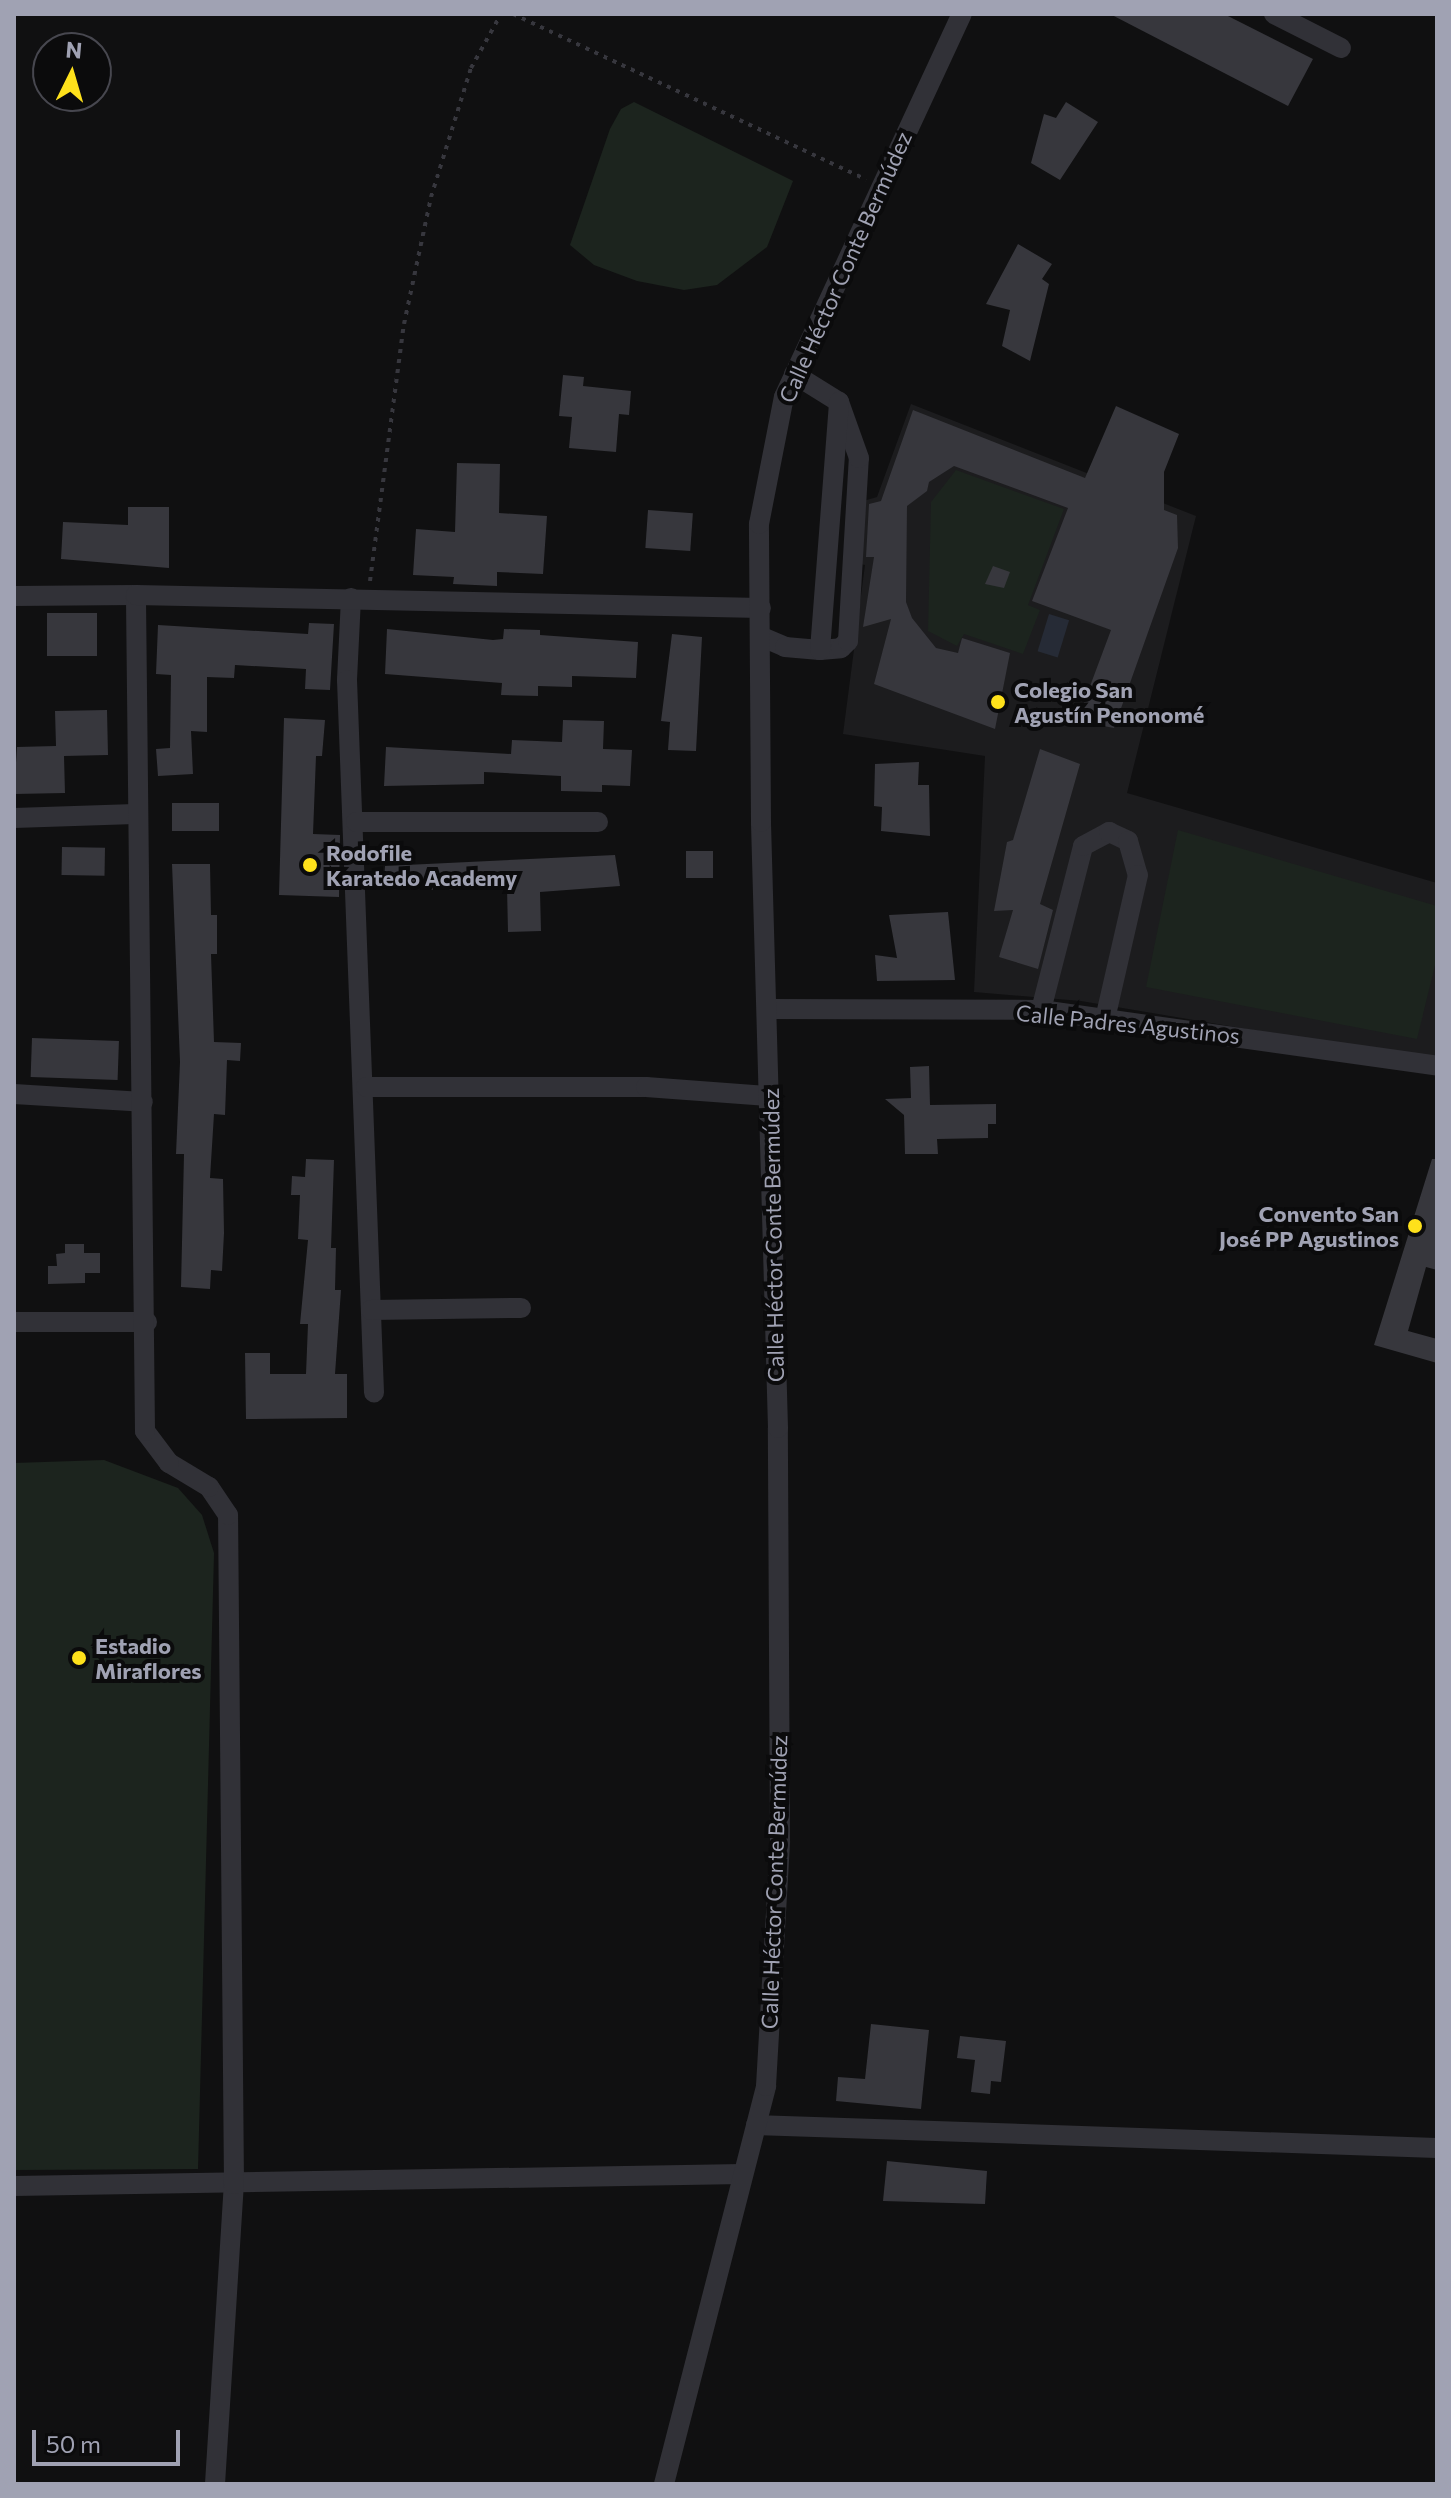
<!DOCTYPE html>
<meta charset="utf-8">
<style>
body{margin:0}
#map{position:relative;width:1451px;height:2498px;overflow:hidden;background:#101011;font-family:Commissioner,sans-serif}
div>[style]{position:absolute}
.built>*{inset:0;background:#1c1c1e}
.green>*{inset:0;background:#1c241e}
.water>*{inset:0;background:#262b36;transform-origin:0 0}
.building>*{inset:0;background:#37373d;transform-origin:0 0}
.path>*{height:4px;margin-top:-2px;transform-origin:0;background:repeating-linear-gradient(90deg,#37373e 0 4px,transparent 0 10px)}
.minor>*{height:20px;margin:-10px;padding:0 10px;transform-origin:10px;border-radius:10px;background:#313137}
.dots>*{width:22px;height:22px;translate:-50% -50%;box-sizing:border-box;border:4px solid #0b0b0c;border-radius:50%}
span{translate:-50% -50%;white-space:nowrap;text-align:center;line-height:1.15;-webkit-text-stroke:8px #0b0b0c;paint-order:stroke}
.street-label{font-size:22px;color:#a0a2b3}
.poi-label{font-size:22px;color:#a0a2b3;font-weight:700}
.left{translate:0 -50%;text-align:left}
.right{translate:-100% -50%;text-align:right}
.frame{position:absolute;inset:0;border:16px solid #a0a2b3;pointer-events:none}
.north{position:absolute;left:32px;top:32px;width:80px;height:80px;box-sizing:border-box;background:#0b0b0c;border:2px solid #47474f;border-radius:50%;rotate:5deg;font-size:22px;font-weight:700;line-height:32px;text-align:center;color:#a0a2b3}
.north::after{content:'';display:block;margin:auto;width:28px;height:36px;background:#fee11b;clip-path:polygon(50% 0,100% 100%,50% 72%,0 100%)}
.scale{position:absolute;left:32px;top:2430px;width:148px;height:36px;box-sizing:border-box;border:4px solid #a0a2b3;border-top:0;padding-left:10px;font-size:24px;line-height:28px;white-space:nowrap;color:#a0a2b3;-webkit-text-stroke:6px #0b0b0c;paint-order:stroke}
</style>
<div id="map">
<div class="built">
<div style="clip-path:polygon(911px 404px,1196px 516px,1127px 793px,1437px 883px,1437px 1061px,1081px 1001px,974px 992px,985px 756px,843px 734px,865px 565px,846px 561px,846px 506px,877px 497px)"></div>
</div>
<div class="green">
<div style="clip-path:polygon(634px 102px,793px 181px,767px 247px,717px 285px,684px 290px,637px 281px,594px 265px,570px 245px,610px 129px,621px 109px)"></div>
<div style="clip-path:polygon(956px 470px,1064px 509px,1028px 605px,1040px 610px,1023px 654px,964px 634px,957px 646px,928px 631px,931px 502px)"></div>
<div style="clip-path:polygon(1178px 830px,1437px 906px,1437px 957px,1417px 1039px,1146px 987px)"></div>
<div style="clip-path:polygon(104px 1460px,178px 1488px,202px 1515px,214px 1553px,198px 2169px,14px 2170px,14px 1463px)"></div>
</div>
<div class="water">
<div style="left:1049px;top:614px;width:21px;height:39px;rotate:17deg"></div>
</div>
<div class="building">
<div style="clip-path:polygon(1110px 14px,1224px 14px,1313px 59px,1288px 106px)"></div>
<div style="clip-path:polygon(1066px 102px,1098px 122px,1060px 180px,1031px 163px,1044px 114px,1056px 118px)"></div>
<div style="clip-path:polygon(1018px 244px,1052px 264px,1042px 279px,1049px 284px,1030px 361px,1002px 346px,1010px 310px,986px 304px)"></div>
<div style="clip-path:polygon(563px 375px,584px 377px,583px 386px,631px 391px,629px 415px,619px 414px,616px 452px,569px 448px,572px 417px,559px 416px)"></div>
<div style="clip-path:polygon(1116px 406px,1179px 434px,1164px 472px,1164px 510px,1177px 515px,1178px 548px,1114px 728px,1077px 721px,1111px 630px,1032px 601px,1068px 508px,954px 466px,929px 482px,927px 491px,907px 506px,906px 602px,912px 618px,936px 648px,958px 653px,962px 638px,1010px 653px,995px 729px,874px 684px,891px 619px,863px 627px,874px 557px,866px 557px,869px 504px,881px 501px,913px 410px,1085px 478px)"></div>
<div style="clip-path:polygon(457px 463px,500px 464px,499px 513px,547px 516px,543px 574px,497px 572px,497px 586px,453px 584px,454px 577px,413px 575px,416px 529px,455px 532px)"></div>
<div style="clip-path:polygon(128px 507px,169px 507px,169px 568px,61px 559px,63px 522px,128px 525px)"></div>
<div style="left:648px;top:510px;width:45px;height:38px;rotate:4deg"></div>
<div style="clip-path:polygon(993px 566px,1010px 572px,1004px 588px,985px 584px)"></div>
<div style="left:47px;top:613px;width:50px;height:43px"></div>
<div style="clip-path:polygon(309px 623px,334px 624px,330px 690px,305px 689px,306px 669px,235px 665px,234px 678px,207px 677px,207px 732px,191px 731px,193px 774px,158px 776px,156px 749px,170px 748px,171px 675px,156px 674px,158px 625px,308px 634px)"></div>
<div style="clip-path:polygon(387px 629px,493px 640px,503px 639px,504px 629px,540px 630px,540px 635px,638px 642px,636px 678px,572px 676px,572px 687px,538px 686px,538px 696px,501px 695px,502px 683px,385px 674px)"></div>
<div style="clip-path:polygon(672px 634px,702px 637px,696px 751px,668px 750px,670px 722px,661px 721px)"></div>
<div style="clip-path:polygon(107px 710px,108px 755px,64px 756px,65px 793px,14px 794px,17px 747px,56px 746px,55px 711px)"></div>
<div style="clip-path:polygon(284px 718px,325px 720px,322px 756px,316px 756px,313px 834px,340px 835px,339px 897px,279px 895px)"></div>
<div style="clip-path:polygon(563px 720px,604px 721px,603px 749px,632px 750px,630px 786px,602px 785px,602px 792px,561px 791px,561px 776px,484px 772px,484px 784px,384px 786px,386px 747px,511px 754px,512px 740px,562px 742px)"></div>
<div style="clip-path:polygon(1040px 749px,1080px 764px,1040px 904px,1053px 910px,1038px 969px,999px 957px,1013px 910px,994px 911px,1007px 842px,1013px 840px)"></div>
<div style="clip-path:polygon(919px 762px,918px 785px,929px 785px,930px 836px,881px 831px,882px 807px,874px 806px,875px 764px)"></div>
<div style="left:172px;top:803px;width:47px;height:28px"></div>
<div style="left:62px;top:847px;width:43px;height:28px;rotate:1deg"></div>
<div style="left:686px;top:851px;width:27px;height:27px"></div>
<div style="clip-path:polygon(615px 855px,620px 886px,540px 892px,541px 931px,508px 932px,507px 888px,428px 890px,428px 883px,384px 881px,385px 866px)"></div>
<div style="clip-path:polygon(172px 864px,210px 864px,211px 915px,217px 915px,217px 954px,211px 954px,214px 1042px,241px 1043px,240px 1061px,227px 1060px,225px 1115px,214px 1114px,210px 1178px,223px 1179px,224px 1233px,222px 1271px,211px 1270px,210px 1289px,181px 1287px,184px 1154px,176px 1154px,180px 1062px)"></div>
<div style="clip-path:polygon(948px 912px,955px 980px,877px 981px,875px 955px,897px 958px,889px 915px)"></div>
<div style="left:32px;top:1038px;width:87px;height:39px;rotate:2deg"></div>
<div style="clip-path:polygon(929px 1066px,930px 1105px,996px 1104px,996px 1124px,988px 1124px,988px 1138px,937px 1139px,938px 1154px,905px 1154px,904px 1115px,885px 1099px,911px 1098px,910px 1067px)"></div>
<div style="clip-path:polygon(306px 1159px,334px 1160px,331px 1248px,336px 1248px,335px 1290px,341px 1290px,335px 1374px,347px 1374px,347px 1418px,246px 1419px,245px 1353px,270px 1353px,270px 1374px,306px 1374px,308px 1324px,300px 1324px,308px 1240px,298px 1239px,300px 1195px,291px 1195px,292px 1176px,305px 1177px)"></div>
<div style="clip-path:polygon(1432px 1159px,1437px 1159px,1437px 1270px,1426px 1267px,1408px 1331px,1437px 1339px,1437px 1363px,1374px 1345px)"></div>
<div style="clip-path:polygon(65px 1244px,84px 1244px,84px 1253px,100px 1253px,100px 1273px,85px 1273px,85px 1283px,48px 1284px,48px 1266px,57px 1266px,56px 1254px,65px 1253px)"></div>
<div style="clip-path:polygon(871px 2024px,929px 2030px,921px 2109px,836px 2101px,838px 2077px,865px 2079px)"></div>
<div style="clip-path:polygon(960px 2036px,1006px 2041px,1001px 2082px,991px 2081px,990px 2094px,971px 2092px,975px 2060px,957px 2058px)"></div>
<div style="clip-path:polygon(887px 2161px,987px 2171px,985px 2204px,883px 2201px)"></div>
</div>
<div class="path">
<div style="left:513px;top:14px;width:390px;rotate:25.1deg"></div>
<div style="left:370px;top:581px;width:259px;rotate:-82.5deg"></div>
<div style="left:404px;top:324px;width:130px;rotate:-78deg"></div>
<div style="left:431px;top:197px;width:135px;rotate:-72.8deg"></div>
<div style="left:471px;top:68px;width:62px;rotate:-60.9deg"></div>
</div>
<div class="minor">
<div style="left:1274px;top:14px;width:75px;rotate:26.9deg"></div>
<div style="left:14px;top:596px;width:122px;rotate:-0.5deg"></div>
<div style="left:351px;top:598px;width:82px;rotate:92.8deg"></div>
<div style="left:347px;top:680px;width:713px;rotate:87.83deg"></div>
<div style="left:762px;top:637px;width:25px;rotate:23deg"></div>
<div style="left:785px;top:647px;width:35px;rotate:5deg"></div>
<div style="left:820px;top:650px;width:21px;rotate:-5deg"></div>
<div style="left:841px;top:648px;width:10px;rotate:-45deg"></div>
<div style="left:848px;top:641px;width:183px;rotate:-86.6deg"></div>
<div style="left:859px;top:458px;width:59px;rotate:-109.7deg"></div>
<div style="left:839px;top:402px;width:53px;rotate:-148.1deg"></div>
<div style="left:820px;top:650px;width:249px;rotate:-85.6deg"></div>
<div style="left:14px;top:818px;width:121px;rotate:-1.9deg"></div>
<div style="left:356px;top:822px;width:242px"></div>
<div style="left:768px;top:1009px;width:273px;rotate:0.2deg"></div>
<div style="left:1041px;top:1010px;width:400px;rotate:8deg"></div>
<div style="left:1041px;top:1010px;width:169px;rotate:-75.6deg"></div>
<div style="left:1083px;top:846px;width:30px;rotate:-28deg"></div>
<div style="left:1109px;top:832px;width:21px;rotate:25deg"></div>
<div style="left:1128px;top:841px;width:35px;rotate:74deg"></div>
<div style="left:1138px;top:875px;width:148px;rotate:102.9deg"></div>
<div style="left:366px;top:1087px;width:280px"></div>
<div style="left:646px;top:1087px;width:124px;rotate:4.2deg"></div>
<div style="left:14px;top:1094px;width:129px;rotate:3.5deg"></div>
<div style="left:371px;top:1310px;width:150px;rotate:-0.8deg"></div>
<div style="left:14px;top:1322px;width:133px"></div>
<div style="left:756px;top:2125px;width:681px;rotate:1.93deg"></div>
<div style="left:14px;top:2186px;width:729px;rotate:-0.94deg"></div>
<div style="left:215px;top:2484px;width:301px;rotate:-86.4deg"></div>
<div style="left:234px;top:2184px;width:669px;rotate:-90.51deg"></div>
<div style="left:228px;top:1515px;width:34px;rotate:-124deg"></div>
<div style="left:209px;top:1487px;width:47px;rotate:-149deg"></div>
<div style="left:169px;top:1463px;width:40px;rotate:-127deg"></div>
<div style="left:145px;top:1431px;width:836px;rotate:-90.62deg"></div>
<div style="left:136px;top:595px;width:625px;rotate:1.19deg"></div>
<div style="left:664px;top:2484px;width:411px;rotate:-75.6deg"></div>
<div style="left:766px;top:2086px;width:245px;rotate:-86.7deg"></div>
<div style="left:780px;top:1841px;width:413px;rotate:-90.3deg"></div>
<div style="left:778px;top:1428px;width:606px;rotate:-91.61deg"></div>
<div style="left:761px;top:822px;width:298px;rotate:-90.4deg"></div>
<div style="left:759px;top:524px;width:129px;rotate:-78.9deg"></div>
<div style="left:784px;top:397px;width:422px;rotate:-65.1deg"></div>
</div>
<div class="dots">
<div style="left:998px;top:702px;background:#fee11b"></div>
<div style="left:310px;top:865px;background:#fee11b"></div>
<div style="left:1415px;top:1226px;background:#fee11b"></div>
<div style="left:79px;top:1658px;background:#fee11b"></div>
</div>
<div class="street-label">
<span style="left:845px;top:267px;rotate:-66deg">Calle Héctor Conte Bermúdez</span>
<span style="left:1128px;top:1024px;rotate:6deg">Calle Padres Agustinos</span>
<span style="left:773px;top:1235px;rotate:-91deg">Calle Héctor Conte Bermúdez</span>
<span style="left:774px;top:1882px;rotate:-88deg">Calle Héctor Conte Bermúdez</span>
</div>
<div class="poi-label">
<span class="left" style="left:1014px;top:702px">Colegio San<br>Agustín Penonomé</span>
<span class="left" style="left:326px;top:865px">Rodofile<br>Karatedo Academy</span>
<span class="right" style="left:1399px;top:1226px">Convento San<br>José PP Agustinos</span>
<span class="left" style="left:95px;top:1658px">Estadio<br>Miraflores</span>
</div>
<div class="frame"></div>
<div class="north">N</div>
<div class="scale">50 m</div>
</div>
